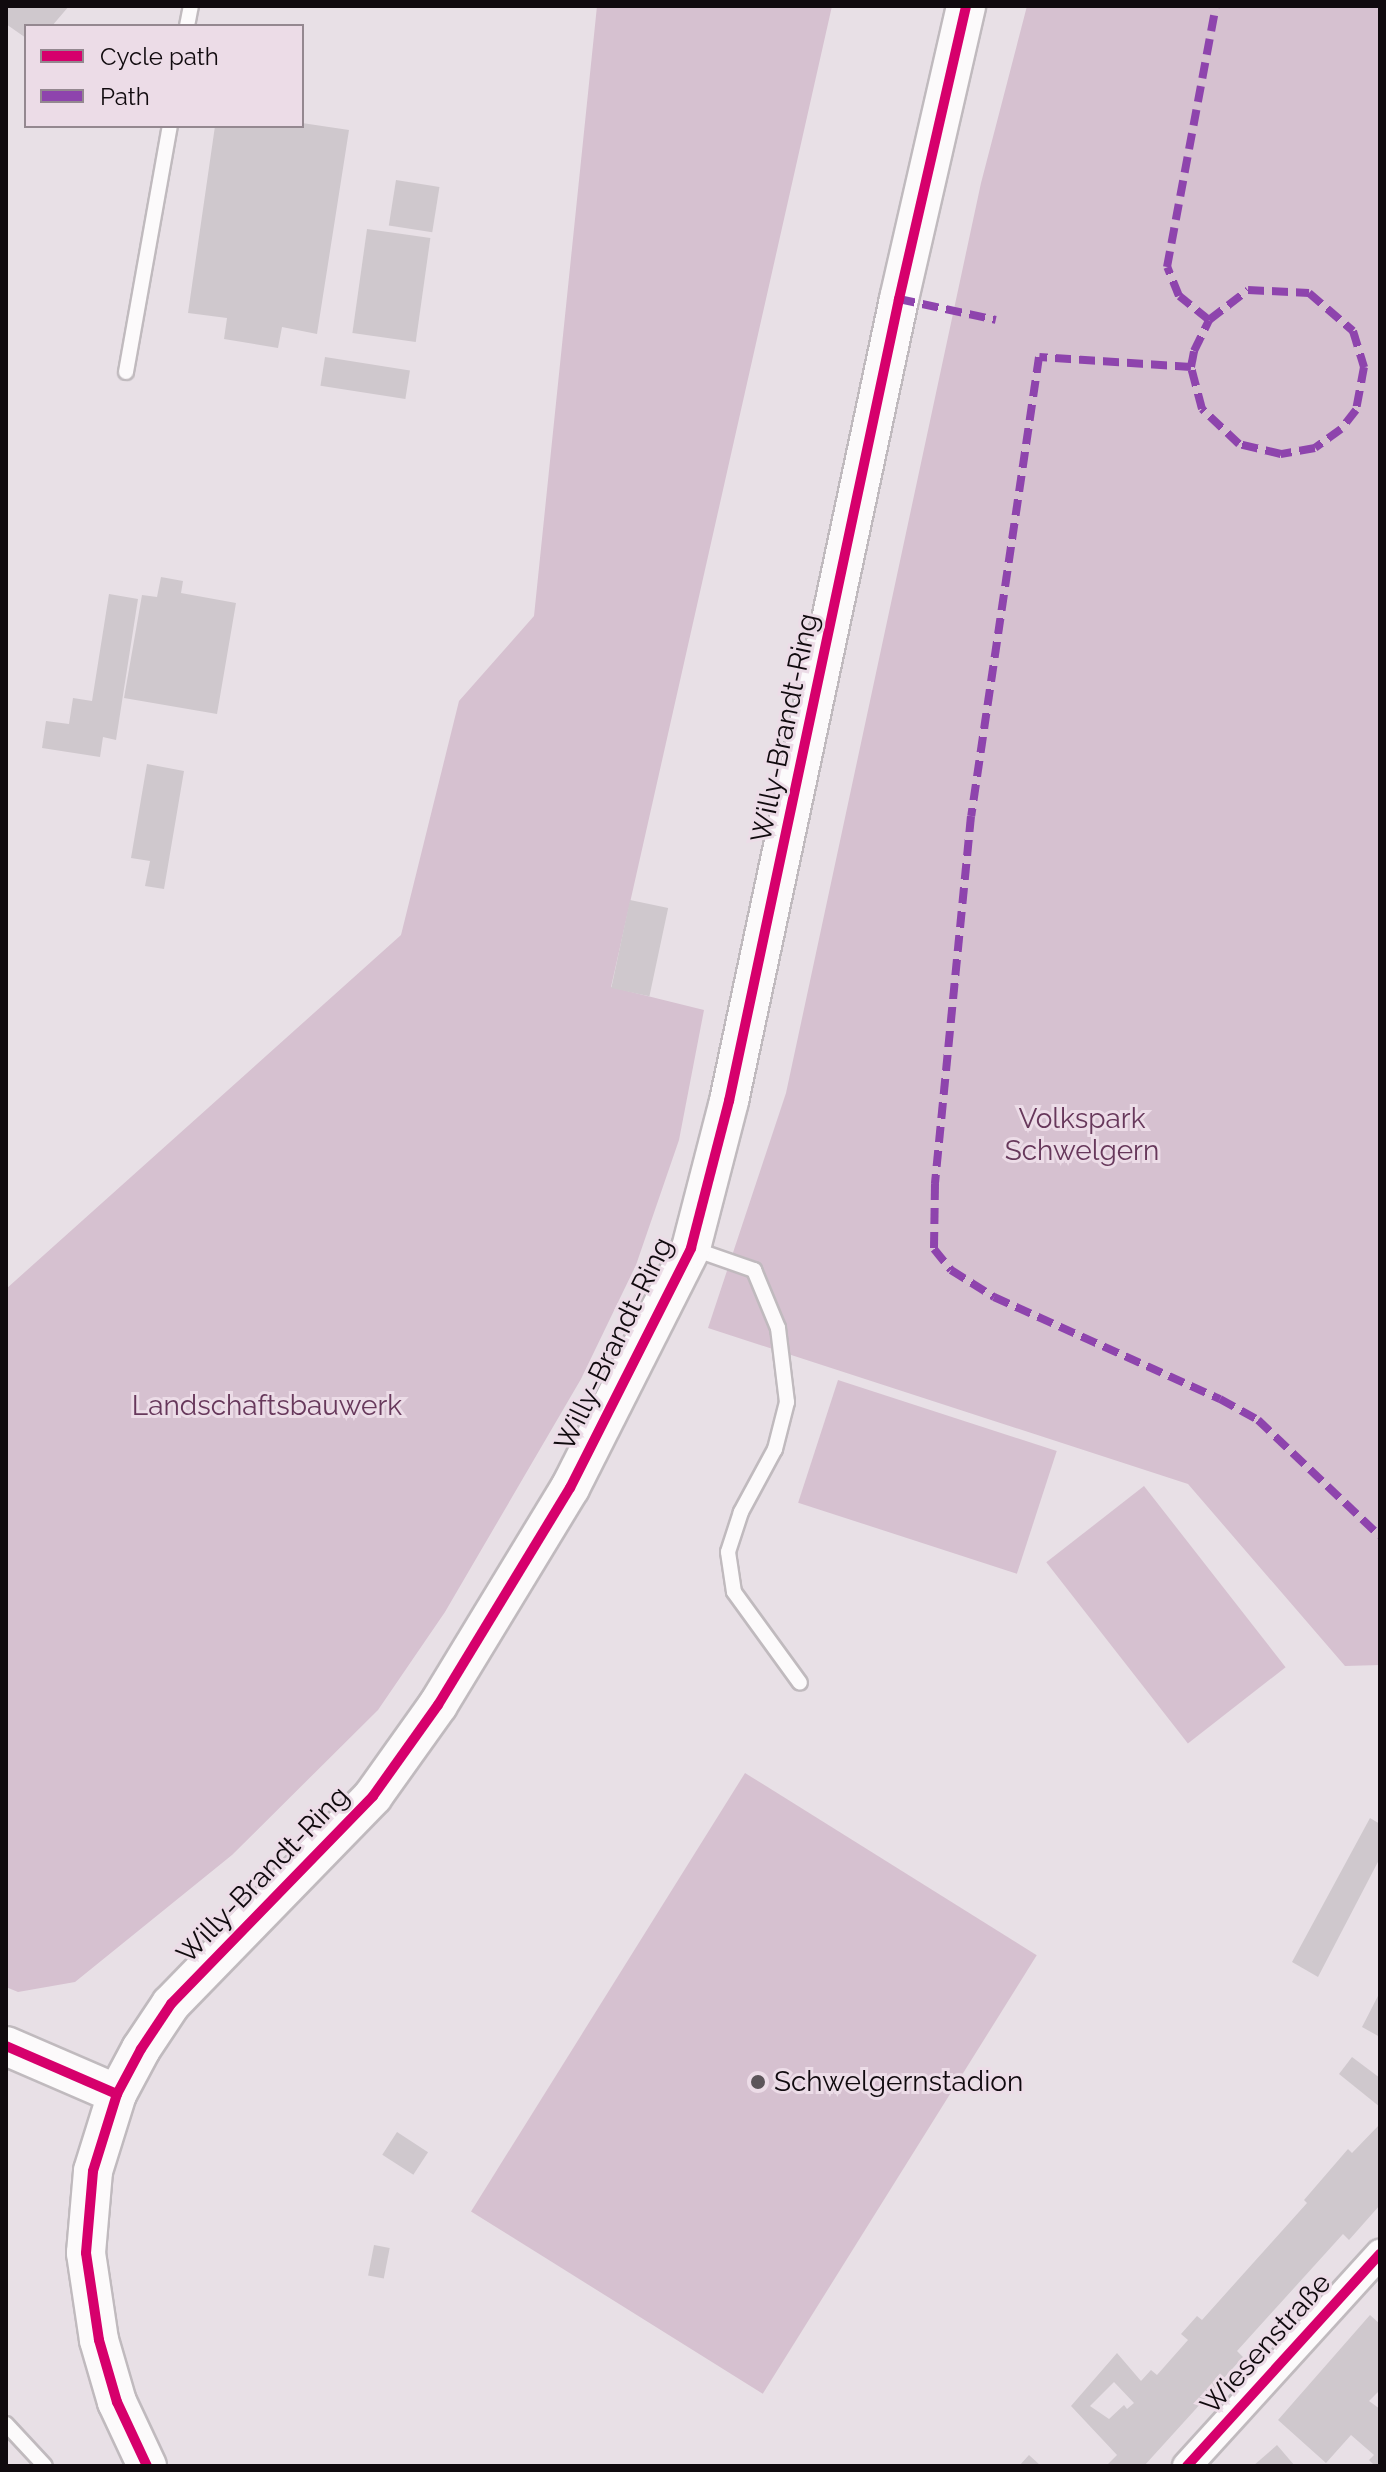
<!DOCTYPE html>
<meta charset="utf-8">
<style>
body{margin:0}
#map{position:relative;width:1386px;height:2472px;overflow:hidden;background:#e8e0e6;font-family:Raleway,sans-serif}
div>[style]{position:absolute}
.green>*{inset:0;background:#d6c1d0;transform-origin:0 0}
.building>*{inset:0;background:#cfc8cd;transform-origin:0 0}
.roads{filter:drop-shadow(2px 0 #c0babe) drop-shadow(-2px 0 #c0babe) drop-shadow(0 2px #c0babe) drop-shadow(0 -2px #c0babe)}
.lane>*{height:14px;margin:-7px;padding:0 7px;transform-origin:7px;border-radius:7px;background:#fcfafb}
.street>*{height:28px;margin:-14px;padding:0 14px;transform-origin:14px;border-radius:14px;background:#fcfafb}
.secondary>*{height:38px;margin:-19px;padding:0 19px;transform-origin:19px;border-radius:19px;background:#fcfafb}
.quiet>*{height:8px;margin-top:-4px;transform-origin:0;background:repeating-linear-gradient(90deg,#8e44ad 0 16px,transparent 0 24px)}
.cycleway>*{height:10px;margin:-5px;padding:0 5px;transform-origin:5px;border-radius:5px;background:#d6006c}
.dots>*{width:22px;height:22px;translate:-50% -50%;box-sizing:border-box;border:4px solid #ecdce7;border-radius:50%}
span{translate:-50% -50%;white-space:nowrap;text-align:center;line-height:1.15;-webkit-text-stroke:6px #ecdce7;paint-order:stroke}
.street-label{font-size:28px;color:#100a0e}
.park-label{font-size:28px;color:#67385b}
.poi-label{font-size:28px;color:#100a0e}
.left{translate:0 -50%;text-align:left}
.frame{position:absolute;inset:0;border:8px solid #100a0e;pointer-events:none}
.legend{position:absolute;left:24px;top:24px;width:280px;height:104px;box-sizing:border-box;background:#ecdce7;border:2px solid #948890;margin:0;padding:10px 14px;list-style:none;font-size:24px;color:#100a0e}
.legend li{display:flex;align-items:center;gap:16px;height:40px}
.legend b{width:40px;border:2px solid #948890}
</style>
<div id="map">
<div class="green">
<div style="clip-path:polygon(597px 6px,832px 6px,611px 987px,704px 1010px,679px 1140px,636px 1265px,581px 1379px,445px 1612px,378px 1710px,232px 1855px,75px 1982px,18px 1992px,6px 1987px,6px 1289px,401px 935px,459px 701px,534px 616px)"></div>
<div style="clip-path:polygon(1027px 6px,1380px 6px,1380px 1665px,1345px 1666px,1188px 1484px,708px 1328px,786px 1093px,981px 183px)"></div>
<div style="left:838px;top:1380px;width:230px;height:129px;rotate:18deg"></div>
<div style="left:1144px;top:1486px;width:230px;height:124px;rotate:52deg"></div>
<div style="left:745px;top:1773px;width:344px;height:517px;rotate:32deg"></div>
</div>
<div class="building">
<div style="clip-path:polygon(6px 6px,69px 6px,52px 26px,26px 26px,26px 38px,6px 24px)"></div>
<div style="clip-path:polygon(302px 123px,349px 130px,317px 334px,282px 327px,278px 348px,224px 339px,227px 318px,188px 313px,215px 126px,302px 126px)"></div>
<div style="left:396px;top:180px;width:44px;height:46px;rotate:9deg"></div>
<div style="left:367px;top:229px;width:64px;height:105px;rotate:8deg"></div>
<div style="left:325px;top:357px;width:86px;height:29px;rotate:9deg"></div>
<div style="clip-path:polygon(161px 577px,183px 581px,181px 593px,236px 603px,217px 714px,124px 698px,142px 595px,157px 597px)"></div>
<div style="clip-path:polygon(109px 594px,138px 599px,116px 740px,103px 737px,100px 757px,42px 748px,46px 721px,69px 724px,73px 698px,92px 701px)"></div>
<div style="clip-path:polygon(147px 764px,184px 771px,164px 889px,145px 886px,150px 861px,131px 858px)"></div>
<div style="left:630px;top:900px;width:39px;height:90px;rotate:12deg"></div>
<div style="clip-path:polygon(1370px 1818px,1380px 1824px,1380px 1858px,1318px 1977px,1292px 1962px)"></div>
<div style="clip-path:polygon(1380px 1992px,1380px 2037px,1362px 2027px)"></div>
<div style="clip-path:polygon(1352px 2057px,1380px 2078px,1380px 2107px,1339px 2074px)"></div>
<div style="clip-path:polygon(evenodd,1380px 2124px,1380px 2205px,1349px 2240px,1343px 2234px,1237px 2351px,1243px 2357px,1144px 2466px,1106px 2466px,1117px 2455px,1071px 2406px,1117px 2353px,1141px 2381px,1151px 2370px,1157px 2375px,1188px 2340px,1181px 2334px,1197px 2316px,1202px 2320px,1254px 2262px,1307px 2203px,1304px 2200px,1348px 2149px,1352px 2153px,1380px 2124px,1114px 2382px,1134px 2403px,1127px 2409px,1124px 2405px,1109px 2419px,1090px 2406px,1114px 2382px)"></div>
<div style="left:397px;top:2132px;width:37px;height:27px;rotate:33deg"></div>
<div style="left:374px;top:2245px;width:16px;height:31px;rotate:11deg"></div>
<div style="clip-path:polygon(1370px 2315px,1380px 2324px,1380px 2390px,1369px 2401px,1380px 2409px,1380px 2466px,1375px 2466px,1369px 2460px,1374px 2455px,1351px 2435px,1326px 2463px,1278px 2420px)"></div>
<div style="clip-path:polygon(1277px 2445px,1295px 2466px,1253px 2466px)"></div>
<div style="clip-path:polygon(1029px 2455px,1041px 2466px,1019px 2466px)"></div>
</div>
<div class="roads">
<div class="lane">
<div style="left:187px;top:26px;width:20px;rotate:-79deg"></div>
<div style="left:126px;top:372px;width:250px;rotate:-79.9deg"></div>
<div style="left:691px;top:1248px;width:67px;rotate:19.2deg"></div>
<div style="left:754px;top:1270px;width:63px;rotate:67.5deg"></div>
<div style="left:778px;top:1328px;width:75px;rotate:83.1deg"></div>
<div style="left:787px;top:1402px;width:49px;rotate:104.3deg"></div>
<div style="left:775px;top:1449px;width:72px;rotate:118.4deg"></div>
<div style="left:741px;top:1512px;width:42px;rotate:108deg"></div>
<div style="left:728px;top:1552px;width:40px;rotate:81.5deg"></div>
<div style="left:734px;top:1592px;width:112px;rotate:54deg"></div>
<div style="left:6px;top:2424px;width:57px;rotate:47.1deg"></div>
</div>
<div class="street">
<div style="left:1187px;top:2466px;width:287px;rotate:-47.7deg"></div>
</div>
<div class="secondary">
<div style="left:6px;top:2046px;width:121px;rotate:23.4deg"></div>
<div style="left:147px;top:2466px;width:71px;rotate:-115.1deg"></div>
<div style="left:117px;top:2402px;width:65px;rotate:-106.2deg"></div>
<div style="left:99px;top:2340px;width:88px;rotate:-98.5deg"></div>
<div style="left:86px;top:2253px;width:82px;rotate:-85.1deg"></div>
<div style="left:93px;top:2171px;width:81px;rotate:-72.7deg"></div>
<div style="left:117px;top:2094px;width:51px;rotate:-61.9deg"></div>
<div style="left:141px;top:2049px;width:54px;rotate:-56.3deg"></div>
<div style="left:171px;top:2004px;width:290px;rotate:-45.8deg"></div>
<div style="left:373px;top:1796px;width:112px;rotate:-54.5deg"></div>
<div style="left:438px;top:1705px;width:254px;rotate:-58.7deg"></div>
<div style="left:570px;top:1488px;width:269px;rotate:-63.2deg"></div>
<div style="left:691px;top:1248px;width:152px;rotate:-75.5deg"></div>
<div style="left:729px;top:1101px;width:820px;rotate:-78.03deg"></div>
<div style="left:899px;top:299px;width:301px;rotate:-77.1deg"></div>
</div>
</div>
<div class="quiet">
<div style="left:1248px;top:290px;width:61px;rotate:2.8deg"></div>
<div style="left:1309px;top:293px;width:58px;rotate:40.8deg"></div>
<div style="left:1353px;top:331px;width:38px;rotate:73deg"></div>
<div style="left:1364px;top:367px;width:44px;rotate:100.5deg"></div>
<div style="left:1356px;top:410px;width:24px;rotate:128deg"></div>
<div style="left:1341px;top:429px;width:32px;rotate:144deg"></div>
<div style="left:1315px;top:448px;width:35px;rotate:170deg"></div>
<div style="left:1281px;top:454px;width:43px;rotate:-166.6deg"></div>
<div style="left:1239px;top:444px;width:51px;rotate:-136.6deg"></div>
<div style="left:1202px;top:409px;width:43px;rotate:-104.7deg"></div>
<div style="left:1191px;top:367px;width:16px;rotate:-79deg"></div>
<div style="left:1194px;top:351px;width:34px;rotate:-64deg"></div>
<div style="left:1209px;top:320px;width:49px;rotate:-37.6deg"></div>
<div style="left:899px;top:299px;width:99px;rotate:12.2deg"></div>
<div style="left:1209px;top:320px;width:38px;rotate:-141deg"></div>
<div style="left:1179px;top:296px;width:31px;rotate:-112deg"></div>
<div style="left:1167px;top:267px;width:266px;rotate:-79.4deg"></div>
<div style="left:1191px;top:367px;width:152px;rotate:-176.2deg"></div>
<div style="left:1039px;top:357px;width:464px;rotate:98.4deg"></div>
<div style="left:971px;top:816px;width:370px;rotate:95.6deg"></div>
<div style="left:935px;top:1184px;width:65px;rotate:90.9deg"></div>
<div style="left:934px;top:1249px;width:27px;rotate:51deg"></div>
<div style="left:951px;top:1270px;width:51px;rotate:32.1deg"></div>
<div style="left:994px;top:1297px;width:248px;rotate:24.3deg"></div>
<div style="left:1220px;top:1399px;width:43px;rotate:28.9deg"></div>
<div style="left:1258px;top:1420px;width:168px;rotate:43.6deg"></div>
</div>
<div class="cycleway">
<div style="left:6px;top:2046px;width:121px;rotate:23.4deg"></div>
<div style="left:147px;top:2466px;width:71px;rotate:-115.1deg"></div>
<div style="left:117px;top:2402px;width:65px;rotate:-106.2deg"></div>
<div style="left:99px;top:2340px;width:88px;rotate:-98.5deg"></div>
<div style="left:86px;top:2253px;width:82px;rotate:-85.1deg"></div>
<div style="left:93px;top:2171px;width:81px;rotate:-72.7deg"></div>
<div style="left:117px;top:2094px;width:51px;rotate:-61.9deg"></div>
<div style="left:141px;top:2049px;width:54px;rotate:-56.3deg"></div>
<div style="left:171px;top:2004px;width:290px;rotate:-45.8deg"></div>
<div style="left:373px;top:1796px;width:112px;rotate:-54.5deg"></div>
<div style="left:438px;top:1705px;width:254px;rotate:-58.7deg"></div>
<div style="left:570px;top:1488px;width:269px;rotate:-63.2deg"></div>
<div style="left:691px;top:1248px;width:152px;rotate:-75.5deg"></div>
<div style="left:729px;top:1101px;width:820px;rotate:-78.03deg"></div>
<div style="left:899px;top:299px;width:301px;rotate:-77.1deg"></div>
<div style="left:1187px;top:2466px;width:287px;rotate:-47.7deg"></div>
</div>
<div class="dots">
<div style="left:758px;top:2082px;background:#5c555a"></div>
</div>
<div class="street-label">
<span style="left:785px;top:728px;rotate:-78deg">Willy-Brandt-Ring</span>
<span style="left:614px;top:1344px;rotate:-64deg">Willy-Brandt-Ring</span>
<span style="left:263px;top:1875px;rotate:-46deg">Willy-Brandt-Ring</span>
<span style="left:1266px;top:2344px;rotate:-48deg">Wiesenstraße</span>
</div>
<div class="park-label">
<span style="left:1082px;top:1135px">Volkspark<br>Schwelgern</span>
<span style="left:267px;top:1406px">Landschaftsbauwerk</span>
</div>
<div class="poi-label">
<span class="left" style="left:774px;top:2082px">Schwelgernstadion</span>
</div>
<div class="frame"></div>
<ul class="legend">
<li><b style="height:10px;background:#d6006c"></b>Cycle path</li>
<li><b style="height:10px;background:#8e44ad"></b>Path</li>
</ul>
</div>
